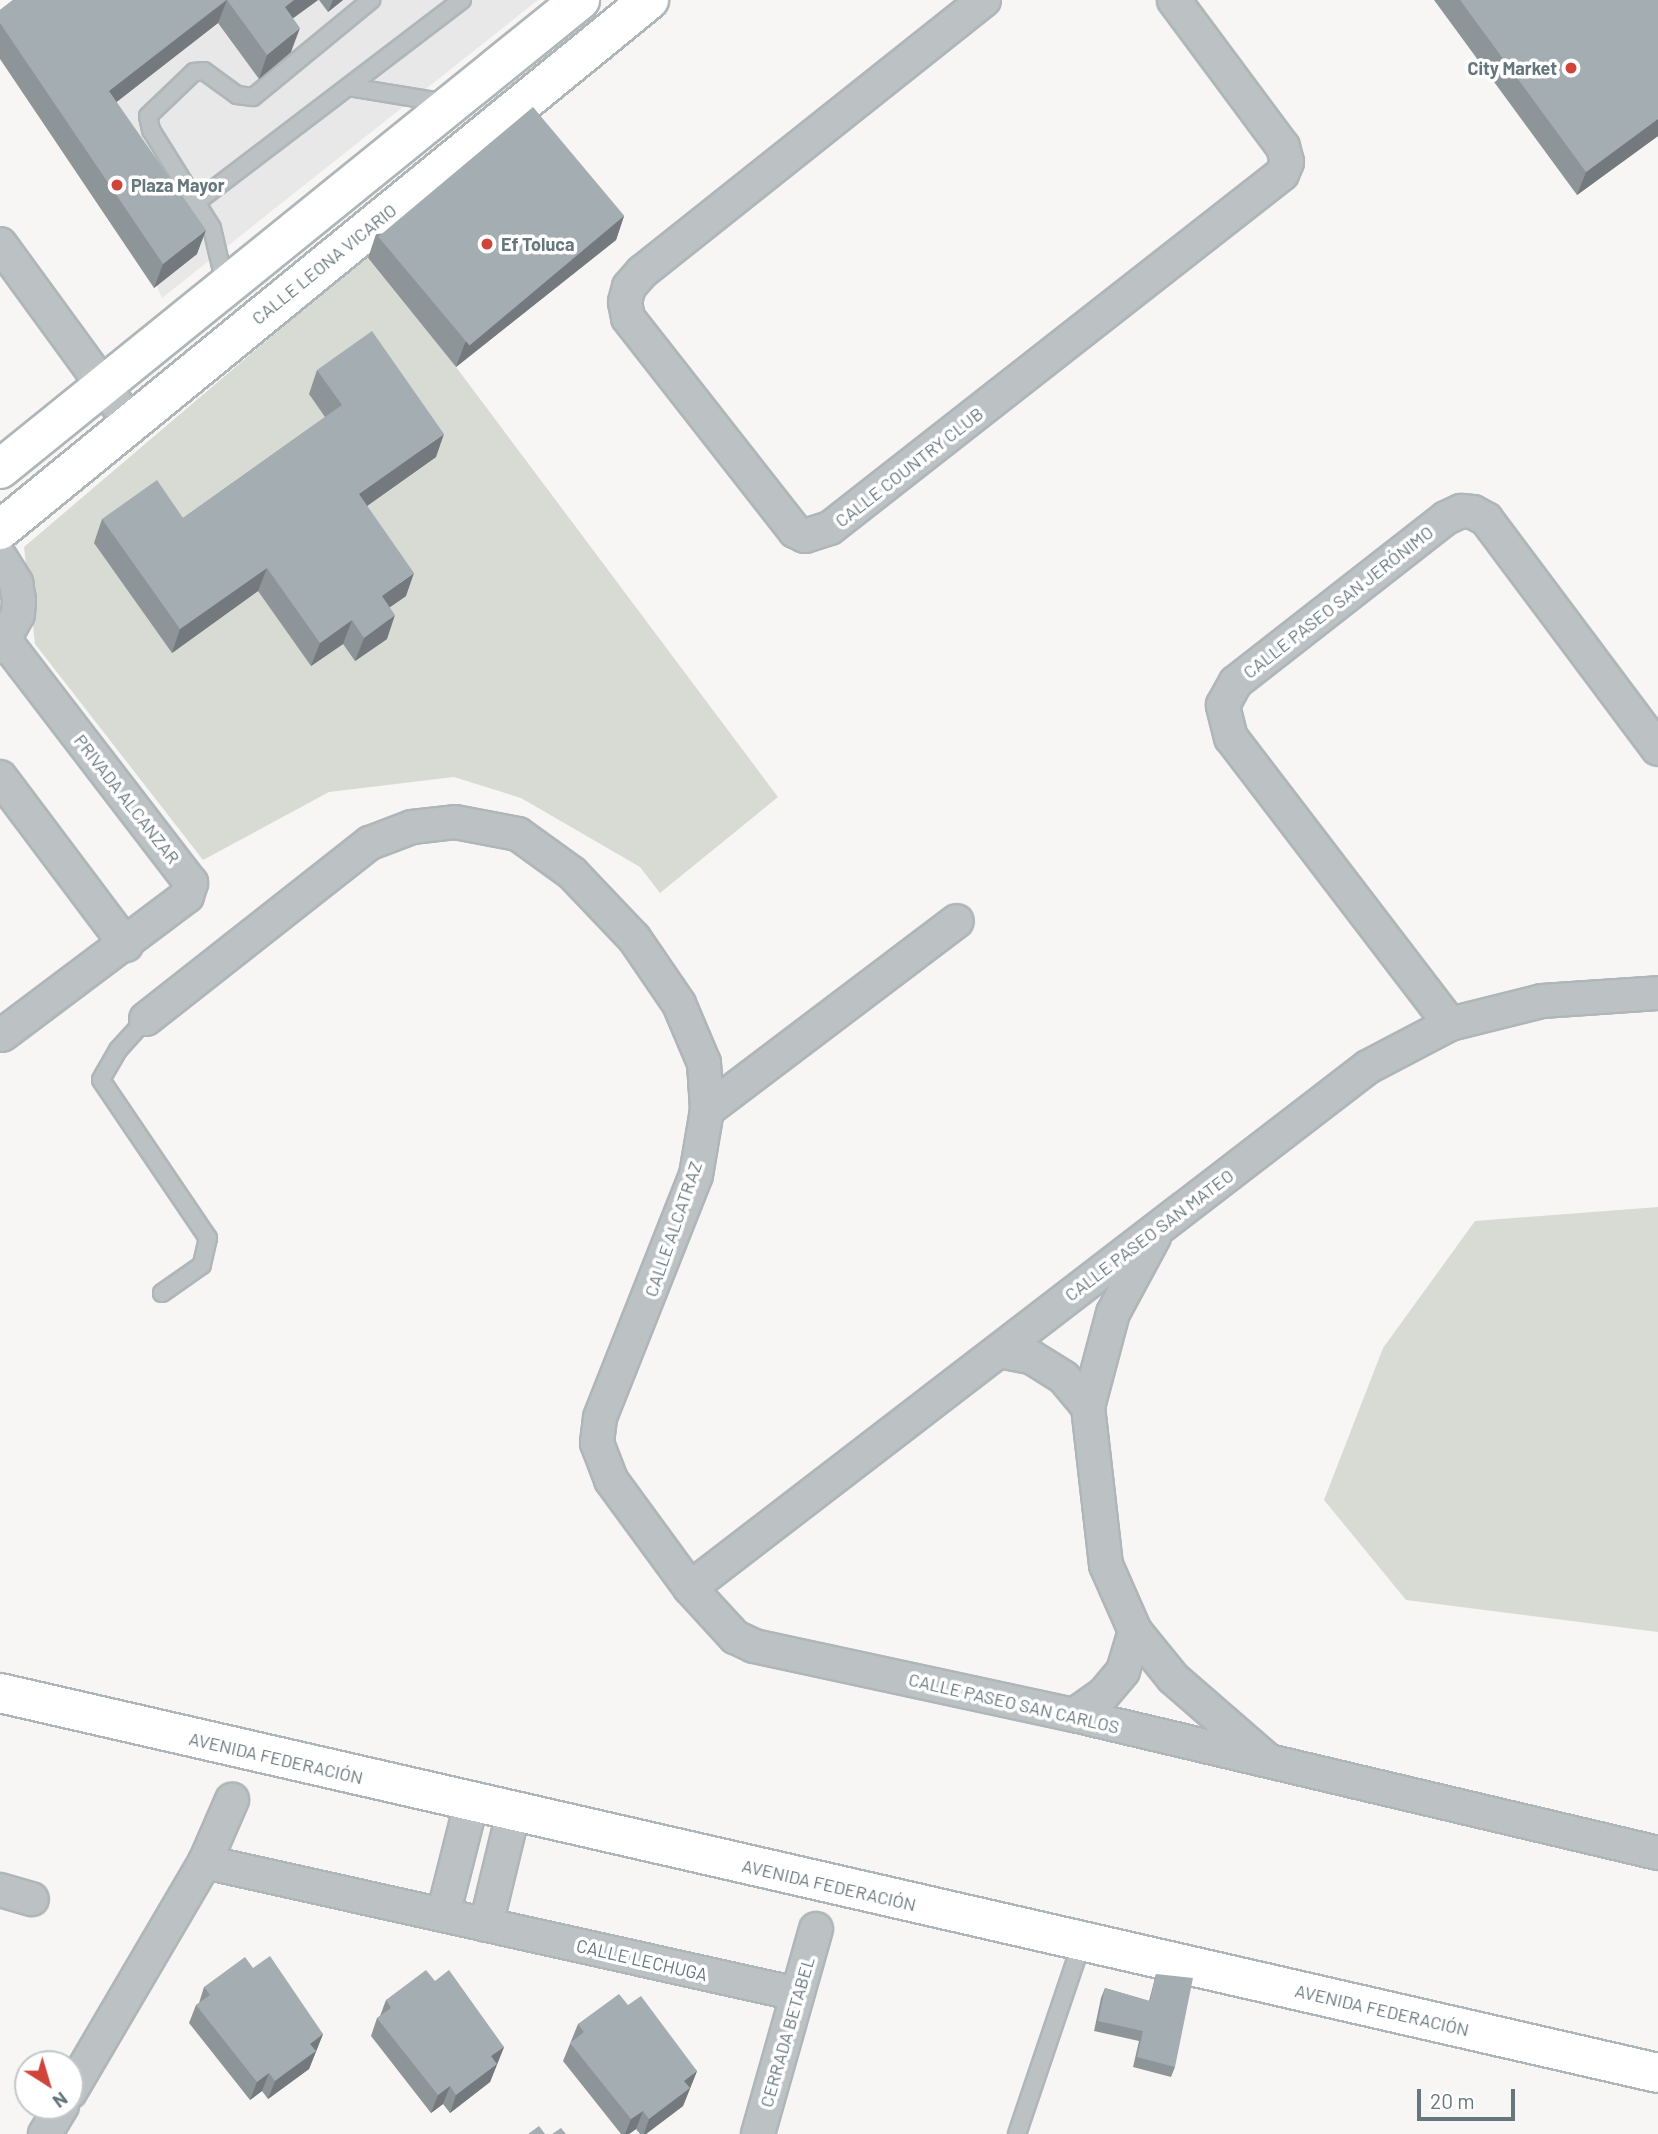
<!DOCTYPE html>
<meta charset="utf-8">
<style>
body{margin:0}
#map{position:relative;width:1658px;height:2134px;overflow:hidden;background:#f7f6f4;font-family:Barlow,sans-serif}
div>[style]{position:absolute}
.built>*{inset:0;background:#e8e8e8}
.green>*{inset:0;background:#d8dbd4}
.roads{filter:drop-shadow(2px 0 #afb6b9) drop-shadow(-2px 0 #afb6b9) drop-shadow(0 2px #afb6b9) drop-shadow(0 -2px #afb6b9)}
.service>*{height:16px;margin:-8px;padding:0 8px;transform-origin:8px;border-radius:8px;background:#bcc2c4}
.minor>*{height:32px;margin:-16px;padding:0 16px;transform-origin:16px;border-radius:16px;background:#bcc2c4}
.secondary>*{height:38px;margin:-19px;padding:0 19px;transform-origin:19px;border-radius:19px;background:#fff}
.wall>*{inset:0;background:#8d9598}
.shaded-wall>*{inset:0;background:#73797c}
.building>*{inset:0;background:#a4adb1;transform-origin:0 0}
.dots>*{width:19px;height:19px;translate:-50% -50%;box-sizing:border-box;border:4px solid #fff;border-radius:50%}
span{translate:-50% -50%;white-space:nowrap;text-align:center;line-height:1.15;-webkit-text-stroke:7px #fff;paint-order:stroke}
.poi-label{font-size:18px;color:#65767c;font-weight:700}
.right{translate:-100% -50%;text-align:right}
.left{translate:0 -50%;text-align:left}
.street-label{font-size:18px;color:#65767c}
.north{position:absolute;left:14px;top:2050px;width:70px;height:70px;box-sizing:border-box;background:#fff;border:2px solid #c1c8cb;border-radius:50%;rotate:143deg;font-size:19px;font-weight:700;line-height:28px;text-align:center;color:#65767c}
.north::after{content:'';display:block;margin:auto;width:24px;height:32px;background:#cf453c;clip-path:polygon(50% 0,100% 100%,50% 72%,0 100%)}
.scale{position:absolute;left:1417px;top:2089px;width:98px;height:32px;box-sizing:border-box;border:4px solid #65767c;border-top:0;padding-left:9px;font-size:21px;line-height:24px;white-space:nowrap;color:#65767c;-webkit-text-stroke:5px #fff;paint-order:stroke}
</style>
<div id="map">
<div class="built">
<div style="clip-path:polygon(35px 0,538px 0,162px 298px)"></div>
</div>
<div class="green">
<div style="clip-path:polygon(366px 256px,456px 367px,778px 797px,660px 893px,640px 867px,521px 798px,454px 777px,329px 792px,203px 860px,35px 644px,24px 547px)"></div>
<div style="clip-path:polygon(1658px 1207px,1658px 1632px,1406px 1600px,1324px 1500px,1383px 1348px,1475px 1221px)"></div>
</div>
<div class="roads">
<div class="service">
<div style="left:349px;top:87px;width:99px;rotate:9.3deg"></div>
<div style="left:198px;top:201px;width:332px;rotate:-37.3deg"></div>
<div style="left:225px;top:284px;width:57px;rotate:-103.1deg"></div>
<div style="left:212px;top:228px;width:115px;rotate:-121.9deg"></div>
<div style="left:151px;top:130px;width:14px;rotate:-102deg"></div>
<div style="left:148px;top:116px;width:64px;rotate:-43.7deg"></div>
<div style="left:194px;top:72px;width:10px;rotate:-6deg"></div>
<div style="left:204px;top:71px;width:41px;rotate:36deg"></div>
<div style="left:237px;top:95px;width:16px;rotate:7deg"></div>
<div style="left:253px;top:97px;width:153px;rotate:-39.4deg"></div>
<div style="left:146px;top:1019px;width:42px;rotate:132.1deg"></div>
<div style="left:118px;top:1050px;width:34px;rotate:120deg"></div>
<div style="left:101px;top:1080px;width:191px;rotate:55.9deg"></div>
<div style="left:208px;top:1238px;width:28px;rotate:103deg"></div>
<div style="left:202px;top:1265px;width:49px;rotate:145deg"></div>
<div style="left:1017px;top:2134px;width:203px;rotate:-71.3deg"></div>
</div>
<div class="minor">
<div style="left:984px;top:0;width:437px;rotate:141.5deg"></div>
<div style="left:642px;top:272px;width:20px;rotate:131deg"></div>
<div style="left:629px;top:287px;width:16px;rotate:105deg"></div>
<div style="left:625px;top:302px;width:16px;rotate:79deg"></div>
<div style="left:628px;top:318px;width:271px;rotate:51.9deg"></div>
<div style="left:795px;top:531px;width:11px;rotate:27deg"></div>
<div style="left:805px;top:536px;width:26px;rotate:-18deg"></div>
<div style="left:830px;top:528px;width:574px;rotate:-38.07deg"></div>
<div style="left:1282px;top:174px;width:13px;rotate:-67deg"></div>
<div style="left:1287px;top:162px;width:16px;rotate:-105deg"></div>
<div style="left:1283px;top:147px;width:183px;rotate:-126.6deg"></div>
<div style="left:0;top:244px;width:219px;rotate:53.9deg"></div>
<div style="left:0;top:557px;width:31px;rotate:58deg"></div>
<div style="left:16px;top:583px;width:17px;rotate:80deg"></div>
<div style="left:19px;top:600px;width:14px;rotate:94deg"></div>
<div style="left:18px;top:614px;width:38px;rotate:119deg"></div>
<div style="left:0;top:777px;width:210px;rotate:53.1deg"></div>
<div style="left:146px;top:1019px;width:285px;rotate:-38.2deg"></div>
<div style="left:370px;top:843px;width:45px;rotate:-20.9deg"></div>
<div style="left:412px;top:827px;width:43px;rotate:-6.6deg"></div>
<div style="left:455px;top:822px;width:64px;rotate:10.8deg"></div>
<div style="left:518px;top:834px;width:67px;rotate:35.8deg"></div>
<div style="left:572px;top:873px;width:90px;rotate:46.4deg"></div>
<div style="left:634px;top:938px;width:80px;rotate:55.7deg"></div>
<div style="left:679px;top:1004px;width:64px;rotate:67deg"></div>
<div style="left:704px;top:1063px;width:47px;rotate:86.3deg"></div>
<div style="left:707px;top:1110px;width:66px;rotate:99.6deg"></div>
<div style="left:696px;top:1175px;width:261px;rotate:111.6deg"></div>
<div style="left:600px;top:1418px;width:25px;rotate:97deg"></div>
<div style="left:597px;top:1443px;width:40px;rotate:69deg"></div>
<div style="left:611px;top:1480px;width:134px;rotate:53.8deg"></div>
<div style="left:690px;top:1588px;width:67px;rotate:47.4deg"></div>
<div style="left:735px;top:1637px;width:21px;rotate:25deg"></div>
<div style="left:754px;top:1646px;width:327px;rotate:12.2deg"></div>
<div style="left:1074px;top:1715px;width:600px;rotate:13.3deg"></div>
<div style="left:1450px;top:1024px;width:360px;rotate:-127.4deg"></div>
<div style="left:1231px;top:738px;width:34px;rotate:-104deg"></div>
<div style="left:1223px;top:705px;width:26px;rotate:-61deg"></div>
<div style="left:1236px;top:682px;width:266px;rotate:-38deg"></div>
<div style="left:1446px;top:518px;width:17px;rotate:-25deg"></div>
<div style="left:1461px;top:511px;width:12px;rotate:5deg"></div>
<div style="left:1473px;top:512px;width:15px;rotate:28deg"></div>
<div style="left:1486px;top:519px;width:287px;rotate:53.2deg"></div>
<div style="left:2px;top:1035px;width:231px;rotate:-36.9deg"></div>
<div style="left:187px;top:896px;width:14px;rotate:-73deg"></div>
<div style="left:191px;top:883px;width:304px;rotate:-127.5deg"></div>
<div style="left:707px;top:1110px;width:313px;rotate:-37.1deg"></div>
<div style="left:1154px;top:1237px;width:86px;rotate:118.3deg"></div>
<div style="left:1113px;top:1313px;width:97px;rotate:104.9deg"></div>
<div style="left:1088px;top:1407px;width:159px;rotate:83.5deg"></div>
<div style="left:1106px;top:1565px;width:72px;rotate:66.3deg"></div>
<div style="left:1135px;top:1631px;width:60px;rotate:51deg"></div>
<div style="left:1173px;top:1678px;width:121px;rotate:41deg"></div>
<div style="left:999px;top:1351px;width:33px;rotate:11deg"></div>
<div style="left:1031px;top:1357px;width:39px;rotate:32deg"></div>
<div style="left:1064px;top:1378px;width:38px;rotate:50deg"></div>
<div style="left:690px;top:1588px;width:855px;rotate:-37.54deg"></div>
<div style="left:1368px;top:1067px;width:93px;rotate:-27.7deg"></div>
<div style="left:1450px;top:1024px;width:95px;rotate:-14deg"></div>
<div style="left:1542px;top:1001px;width:116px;rotate:-3.9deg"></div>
<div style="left:1074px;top:1715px;width:35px;rotate:-35deg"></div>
<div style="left:1103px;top:1695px;width:31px;rotate:-50deg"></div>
<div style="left:1123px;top:1671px;width:42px;rotate:-73.3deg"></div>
<div style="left:205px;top:1862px;width:607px;rotate:12.57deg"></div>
<div style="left:0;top:1890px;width:33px;rotate:16deg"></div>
<div style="left:443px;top:1915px;width:114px;rotate:-75.8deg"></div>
<div style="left:486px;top:1925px;width:115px;rotate:-76.4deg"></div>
<div style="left:70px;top:2092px;width:267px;rotate:-59.6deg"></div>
<div style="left:205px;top:1862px;width:68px;rotate:-66.5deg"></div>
<div style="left:45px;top:2134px;width:33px;rotate:-59deg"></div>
<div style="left:758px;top:2134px;width:213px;rotate:-74.2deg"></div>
</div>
<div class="secondary">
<div style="left:0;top:469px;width:746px;rotate:-38.96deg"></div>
<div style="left:0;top:530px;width:838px;rotate:-39.24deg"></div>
<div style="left:0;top:1693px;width:1701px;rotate:12.91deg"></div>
</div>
</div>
<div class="wall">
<div style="clip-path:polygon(13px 0,318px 0,293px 18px,291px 52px,259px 79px,218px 23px,116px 102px,197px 254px,154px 288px,0 59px,0 10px)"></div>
<div style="clip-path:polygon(319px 0,343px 0,328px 12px)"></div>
<div style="clip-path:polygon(1434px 0,1658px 0,1658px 136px,1577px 195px)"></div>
<div style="clip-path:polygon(624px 216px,616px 240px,456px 367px,368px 258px,376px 234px)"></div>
<div style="clip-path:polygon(317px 370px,436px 457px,367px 506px,406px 596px,390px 607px,387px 639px,355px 661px,343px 644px,311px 666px,258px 591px,172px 653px,94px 543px,102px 519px,183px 518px,325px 417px,309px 394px)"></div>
<div style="clip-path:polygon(253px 1968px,323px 2034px,309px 2069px,268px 2099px,262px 2091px,250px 2100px,189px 2023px,196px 2005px,199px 2003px,204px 1987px)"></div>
<div style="clip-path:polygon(1156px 1974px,1175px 2067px,1171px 2077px,1133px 2067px,1139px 2041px,1094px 2031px,1101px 1998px,1105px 1988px,1149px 2001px)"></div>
<div style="clip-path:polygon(435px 1981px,504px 2047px,490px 2082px,450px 2113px,443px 2104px,431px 2113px,371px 2036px,377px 2018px,380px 2016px,386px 2000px)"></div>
<div style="clip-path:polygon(628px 2005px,697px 2071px,683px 2106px,646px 2134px,640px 2134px,636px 2129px,629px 2134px,621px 2134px,563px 2061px,578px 2024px)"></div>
</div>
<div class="shaded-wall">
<div style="clip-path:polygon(227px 0,218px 23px,100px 115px,109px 91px)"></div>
<div style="clip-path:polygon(294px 0,318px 0,277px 30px,285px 7px)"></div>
<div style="clip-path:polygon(333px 0,343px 0,328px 12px)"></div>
<div style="clip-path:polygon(300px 28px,291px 52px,259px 79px,267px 55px)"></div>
<div style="clip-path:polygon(1658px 119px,1658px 136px,1577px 195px,1586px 172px)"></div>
<div style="clip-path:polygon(624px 216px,616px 240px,456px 367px,465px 343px)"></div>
<div style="clip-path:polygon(206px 230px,197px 254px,154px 288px,163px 264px)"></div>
<div style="clip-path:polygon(444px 434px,436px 457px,350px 518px,359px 494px)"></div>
<div style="clip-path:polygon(267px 568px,258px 591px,172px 653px,180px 629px)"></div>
<div style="clip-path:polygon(414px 573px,406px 596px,373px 619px,382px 596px)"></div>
<div style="clip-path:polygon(395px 615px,387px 639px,355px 661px,364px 638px)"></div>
<div style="clip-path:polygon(352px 620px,343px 644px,311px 666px,320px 643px)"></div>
<div style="clip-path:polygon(323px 2034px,309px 2069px,268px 2099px,275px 2081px,310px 2044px)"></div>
<div style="clip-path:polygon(504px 2047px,490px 2082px,450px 2113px,456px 2095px,491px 2056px)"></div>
<div style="clip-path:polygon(697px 2071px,683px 2106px,646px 2134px,644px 2134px,649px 2119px,684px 2081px)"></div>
<div style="clip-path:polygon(269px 2073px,262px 2091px,250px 2100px,257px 2082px)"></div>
<div style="clip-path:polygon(450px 2086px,443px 2104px,431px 2113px,438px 2095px)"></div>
<div style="clip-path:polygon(643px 2111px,636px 2129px,629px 2134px,625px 2134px,631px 2119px)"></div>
</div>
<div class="building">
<div style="clip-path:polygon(13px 0,226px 0,109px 91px,206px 230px,163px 264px,0 23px,0 10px)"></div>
<div style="clip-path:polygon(227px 0,294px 0,285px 7px,300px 28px,267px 55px)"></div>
<div style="clip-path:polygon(1460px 0,1658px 0,1658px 119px,1586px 172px)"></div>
<div style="left:533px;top:107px;width:142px;height:202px;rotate:50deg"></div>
<div style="clip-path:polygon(372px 331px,444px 434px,359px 494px,414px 573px,382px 596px,395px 615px,364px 638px,352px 620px,320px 643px,267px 568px,180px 629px,102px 519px,157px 480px,183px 518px,342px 405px,317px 370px)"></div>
<div style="clip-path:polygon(270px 1956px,323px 2034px,310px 2044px,316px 2051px,287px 2072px,275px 2081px,269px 2073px,257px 2082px,196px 2005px,210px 1995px,204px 1987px,245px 1957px,253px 1968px)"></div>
<div style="clip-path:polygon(426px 1970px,435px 1981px,449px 1970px,504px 2047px,491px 2056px,497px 2064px,456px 2095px,450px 2086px,438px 2095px,377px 2018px,391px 2008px,386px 2000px)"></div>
<div style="clip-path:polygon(1156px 1974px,1193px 1978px,1175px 2067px,1137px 2057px,1143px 2031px,1098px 2021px,1105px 1988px,1150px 2001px)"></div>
<div style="clip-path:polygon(619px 1994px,628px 2005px,641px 1996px,697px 2071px,684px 2081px,690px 2088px,649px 2119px,643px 2111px,631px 2119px,570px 2043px,584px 2032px,578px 2024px)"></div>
<div style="clip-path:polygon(539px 2126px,545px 2134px,528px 2134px)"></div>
<div style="clip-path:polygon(561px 2128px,566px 2134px,552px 2134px)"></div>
</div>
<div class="dots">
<div style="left:1571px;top:68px;background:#cf453c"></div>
<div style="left:117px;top:185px;background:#cf453c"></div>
<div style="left:487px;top:244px;background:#cf453c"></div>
</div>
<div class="poi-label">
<span class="right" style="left:1557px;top:68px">City Market</span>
<span class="left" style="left:131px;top:185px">Plaza Mayor</span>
<span class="left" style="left:501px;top:244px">Ef Toluca</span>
</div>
<div class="street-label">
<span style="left:324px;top:264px;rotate:-39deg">CALLE LEONA VICARIO</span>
<span style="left:909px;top:467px;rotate:-38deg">CALLE COUNTRY CLUB</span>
<span style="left:1338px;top:602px;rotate:-38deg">CALLE PASEO SAN JERÓNIMO</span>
<span style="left:127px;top:799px;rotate:52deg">PRIVADA ALCANZAR</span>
<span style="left:673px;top:1229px;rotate:-71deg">CALLE ALCATRAZ</span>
<span style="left:1149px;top:1235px;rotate:-37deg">CALLE PASEO SAN MATEO</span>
<span style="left:1014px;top:1703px;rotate:13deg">CALLE PASEO SAN CARLOS</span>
<span style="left:276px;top:1758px;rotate:13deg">AVENIDA FEDERACIÓN</span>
<span style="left:829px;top:1885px;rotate:13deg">AVENIDA FEDERACIÓN</span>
<span style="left:642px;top:1960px;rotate:13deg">CALLE LECHUGA</span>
<span style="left:1382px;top:2010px;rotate:13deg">AVENIDA FEDERACIÓN</span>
<span style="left:787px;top:2032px;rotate:-74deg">CERRADA BETABEL</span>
</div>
<div class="north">N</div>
<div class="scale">20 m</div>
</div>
